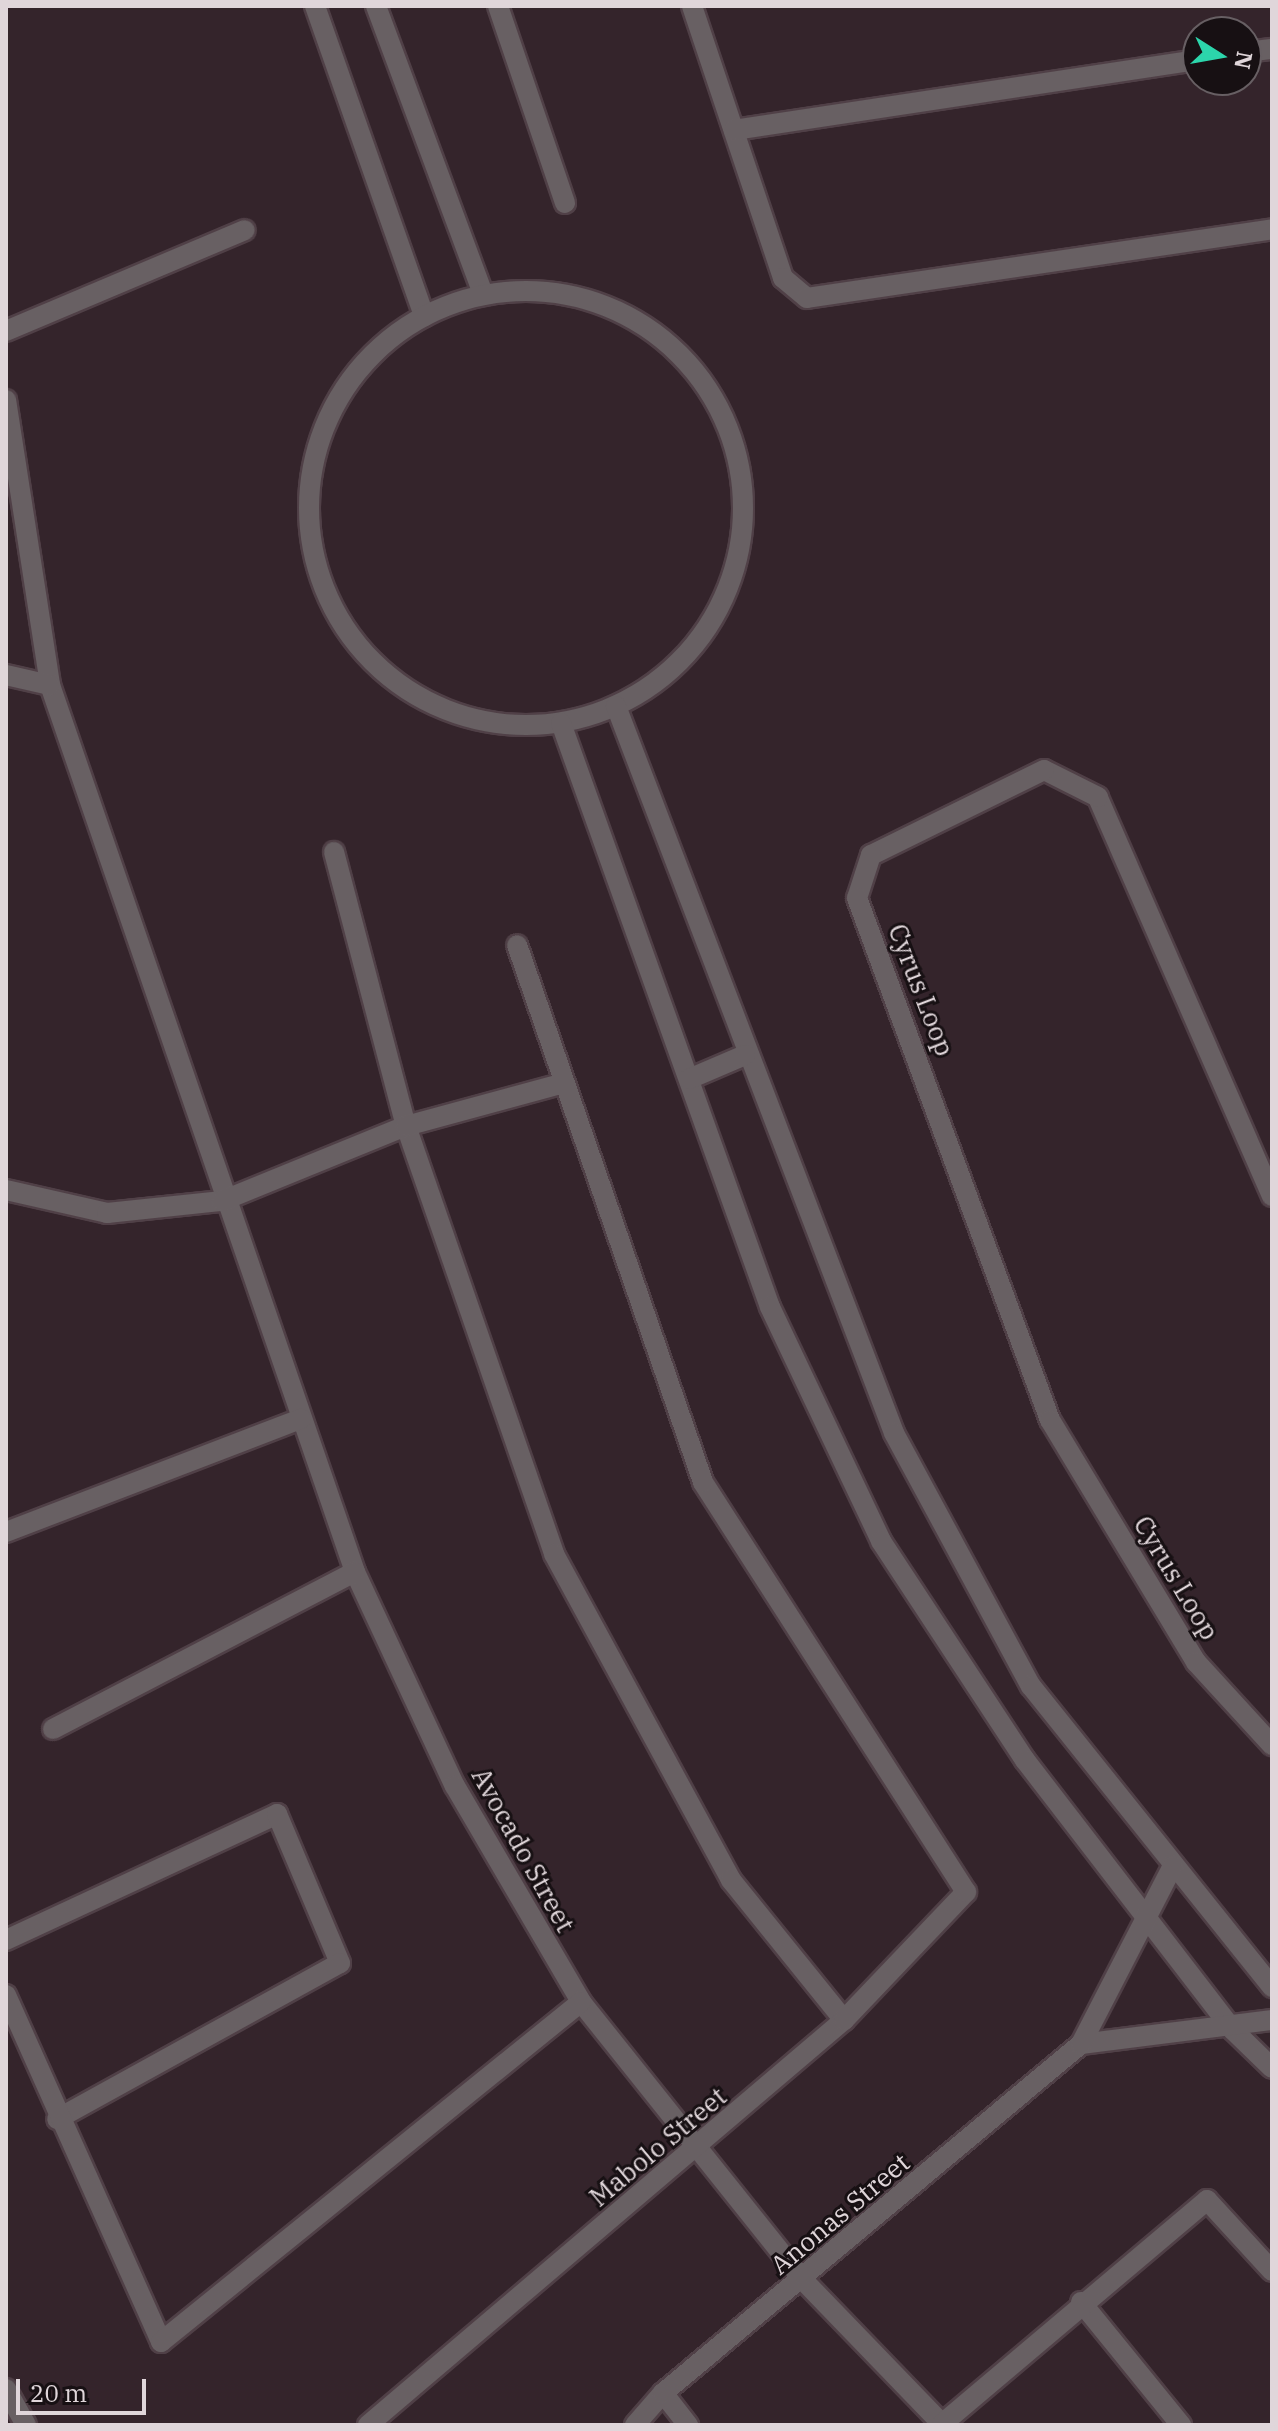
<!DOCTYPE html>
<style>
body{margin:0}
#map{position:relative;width:1278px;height:2431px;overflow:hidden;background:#34242b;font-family:"IBM Plex Serif",serif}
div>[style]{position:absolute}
.roads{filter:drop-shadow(2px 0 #504047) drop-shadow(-2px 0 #504047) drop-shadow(0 2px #504047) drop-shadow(0 -2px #504047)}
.minor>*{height:20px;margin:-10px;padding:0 10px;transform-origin:10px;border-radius:10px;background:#686063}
.minor>.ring{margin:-10px;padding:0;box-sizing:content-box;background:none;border:20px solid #686063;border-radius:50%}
span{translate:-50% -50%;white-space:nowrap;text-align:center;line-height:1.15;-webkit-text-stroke:6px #171013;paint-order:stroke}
.street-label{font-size:26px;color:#e0d6da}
.frame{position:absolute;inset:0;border:8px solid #e0d6da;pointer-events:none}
.north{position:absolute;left:1182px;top:16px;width:80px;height:80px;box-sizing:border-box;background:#171013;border:2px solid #675f63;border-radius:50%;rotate:101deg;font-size:22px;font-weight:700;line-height:32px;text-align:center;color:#e0d6da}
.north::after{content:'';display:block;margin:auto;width:28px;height:36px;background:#2cd5ab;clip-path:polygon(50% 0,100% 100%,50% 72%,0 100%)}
.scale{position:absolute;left:16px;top:2379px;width:130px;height:36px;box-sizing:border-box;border:4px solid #e0d6da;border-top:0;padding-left:10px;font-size:24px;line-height:28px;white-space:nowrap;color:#e0d6da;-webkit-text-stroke:6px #171013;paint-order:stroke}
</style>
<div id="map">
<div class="roads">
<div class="minor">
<div style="left:315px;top:6px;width:329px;rotate:70.6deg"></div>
<div style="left:376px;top:6px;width:307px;rotate:69.6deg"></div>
<div style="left:498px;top:6px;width:208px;rotate:71.2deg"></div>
<div style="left:692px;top:6px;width:287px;rotate:71.5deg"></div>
<div style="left:783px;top:278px;width:31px;rotate:40deg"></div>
<div style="left:807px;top:298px;width:470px;rotate:-8.4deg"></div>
<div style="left:1246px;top:52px;width:26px;rotate:-7deg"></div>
<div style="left:734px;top:130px;width:469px;rotate:-8.6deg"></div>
<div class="ring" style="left:309px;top:291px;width:414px;height:414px"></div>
<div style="left:6px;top:331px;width:259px;rotate:-22.9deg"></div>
<div style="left:6px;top:400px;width:288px;rotate:81.2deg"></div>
<div style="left:50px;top:685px;width:938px;rotate:71.02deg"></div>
<div style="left:355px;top:1572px;width:236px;rotate:65deg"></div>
<div style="left:455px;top:1786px;width:250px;rotate:59.7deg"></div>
<div style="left:581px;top:2002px;width:356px;rotate:51.4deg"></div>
<div style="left:803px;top:2280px;width:202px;rotate:46deg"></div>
<div style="left:6px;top:675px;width:45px;rotate:12.8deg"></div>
<div style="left:616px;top:706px;width:778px;rotate:69.07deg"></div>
<div style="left:894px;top:1433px;width:288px;rotate:61.6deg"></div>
<div style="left:1031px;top:1686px;width:386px;rotate:51.3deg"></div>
<div style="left:561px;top:723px;width:620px;rotate:70.31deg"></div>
<div style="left:770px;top:1307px;width:259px;rotate:64.6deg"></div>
<div style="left:881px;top:1541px;width:262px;rotate:56.7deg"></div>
<div style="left:1025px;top:1760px;width:341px;rotate:52.4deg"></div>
<div style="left:1233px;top:2030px;width:54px;rotate:44.3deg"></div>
<div style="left:334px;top:852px;width:283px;rotate:75.3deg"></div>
<div style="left:406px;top:1126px;width:453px;rotate:70.9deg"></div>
<div style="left:554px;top:1554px;width:371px;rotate:61.5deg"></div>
<div style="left:731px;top:1880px;width:180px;rotate:51.1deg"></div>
<div style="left:689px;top:1079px;width:61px;rotate:-23.2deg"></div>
<div style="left:6px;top:1190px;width:104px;rotate:12.8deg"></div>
<div style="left:107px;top:1213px;width:116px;rotate:-6deg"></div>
<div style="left:222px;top:1201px;width:199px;rotate:-22.2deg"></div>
<div style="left:406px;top:1126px;width:161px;rotate:-15.2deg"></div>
<div style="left:1272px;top:1196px;width:435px;rotate:-113.6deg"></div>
<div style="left:1098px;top:797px;width:60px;rotate:-153.4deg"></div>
<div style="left:1044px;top:770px;width:193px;rotate:153.8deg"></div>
<div style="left:871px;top:855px;width:45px;rotate:108deg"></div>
<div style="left:857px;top:898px;width:557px;rotate:69.71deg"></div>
<div style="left:1050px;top:1420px;width:283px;rotate:58.9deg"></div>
<div style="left:1196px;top:1662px;width:113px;rotate:47.5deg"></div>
<div style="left:6px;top:1532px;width:316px;rotate:-21deg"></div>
<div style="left:53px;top:1729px;width:340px;rotate:-27.5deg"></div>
<div style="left:6px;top:1940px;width:299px;rotate:-24.9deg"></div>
<div style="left:277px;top:1814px;width:162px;rotate:67.1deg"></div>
<div style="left:340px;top:1963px;width:323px;rotate:151.1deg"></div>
<div style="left:6px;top:1995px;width:380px;rotate:65.9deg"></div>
<div style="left:161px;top:2342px;width:540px;rotate:-38.99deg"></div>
<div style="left:1081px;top:2044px;width:193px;rotate:-7.2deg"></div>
<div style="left:1081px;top:2302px;width:159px;rotate:50.9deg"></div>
<div style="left:6px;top:2389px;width:41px;rotate:60.9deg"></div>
<div style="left:663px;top:2393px;width:41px;rotate:52deg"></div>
<div style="left:942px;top:2424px;width:347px;rotate:-40.2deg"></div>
<div style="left:1207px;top:2200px;width:96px;rotate:47.5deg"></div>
<div style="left:368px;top:2425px;width:625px;rotate:-40.39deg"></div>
<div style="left:844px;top:2020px;width:177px;rotate:-46.4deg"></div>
<div style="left:966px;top:1892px;width:487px;rotate:-122.7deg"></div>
<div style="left:703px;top:1482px;width:568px;rotate:-109.1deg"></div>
<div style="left:635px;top:2425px;width:43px;rotate:-48.8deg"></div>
<div style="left:663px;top:2393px;width:545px;rotate:-39.86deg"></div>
<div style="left:1081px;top:2044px;width:200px;rotate:-62.7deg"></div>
</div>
</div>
<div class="street-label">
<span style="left:921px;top:990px;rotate:69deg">Cyrus Loop</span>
<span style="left:1176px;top:1578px;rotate:59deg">Cyrus Loop</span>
<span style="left:523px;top:1850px;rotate:61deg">Avocado Street</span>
<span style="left:658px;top:2147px;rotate:-40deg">Mabolo Street</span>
<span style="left:840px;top:2214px;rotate:-40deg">Anonas Street</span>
</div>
<div class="frame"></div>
<div class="north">N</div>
<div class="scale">20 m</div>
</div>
